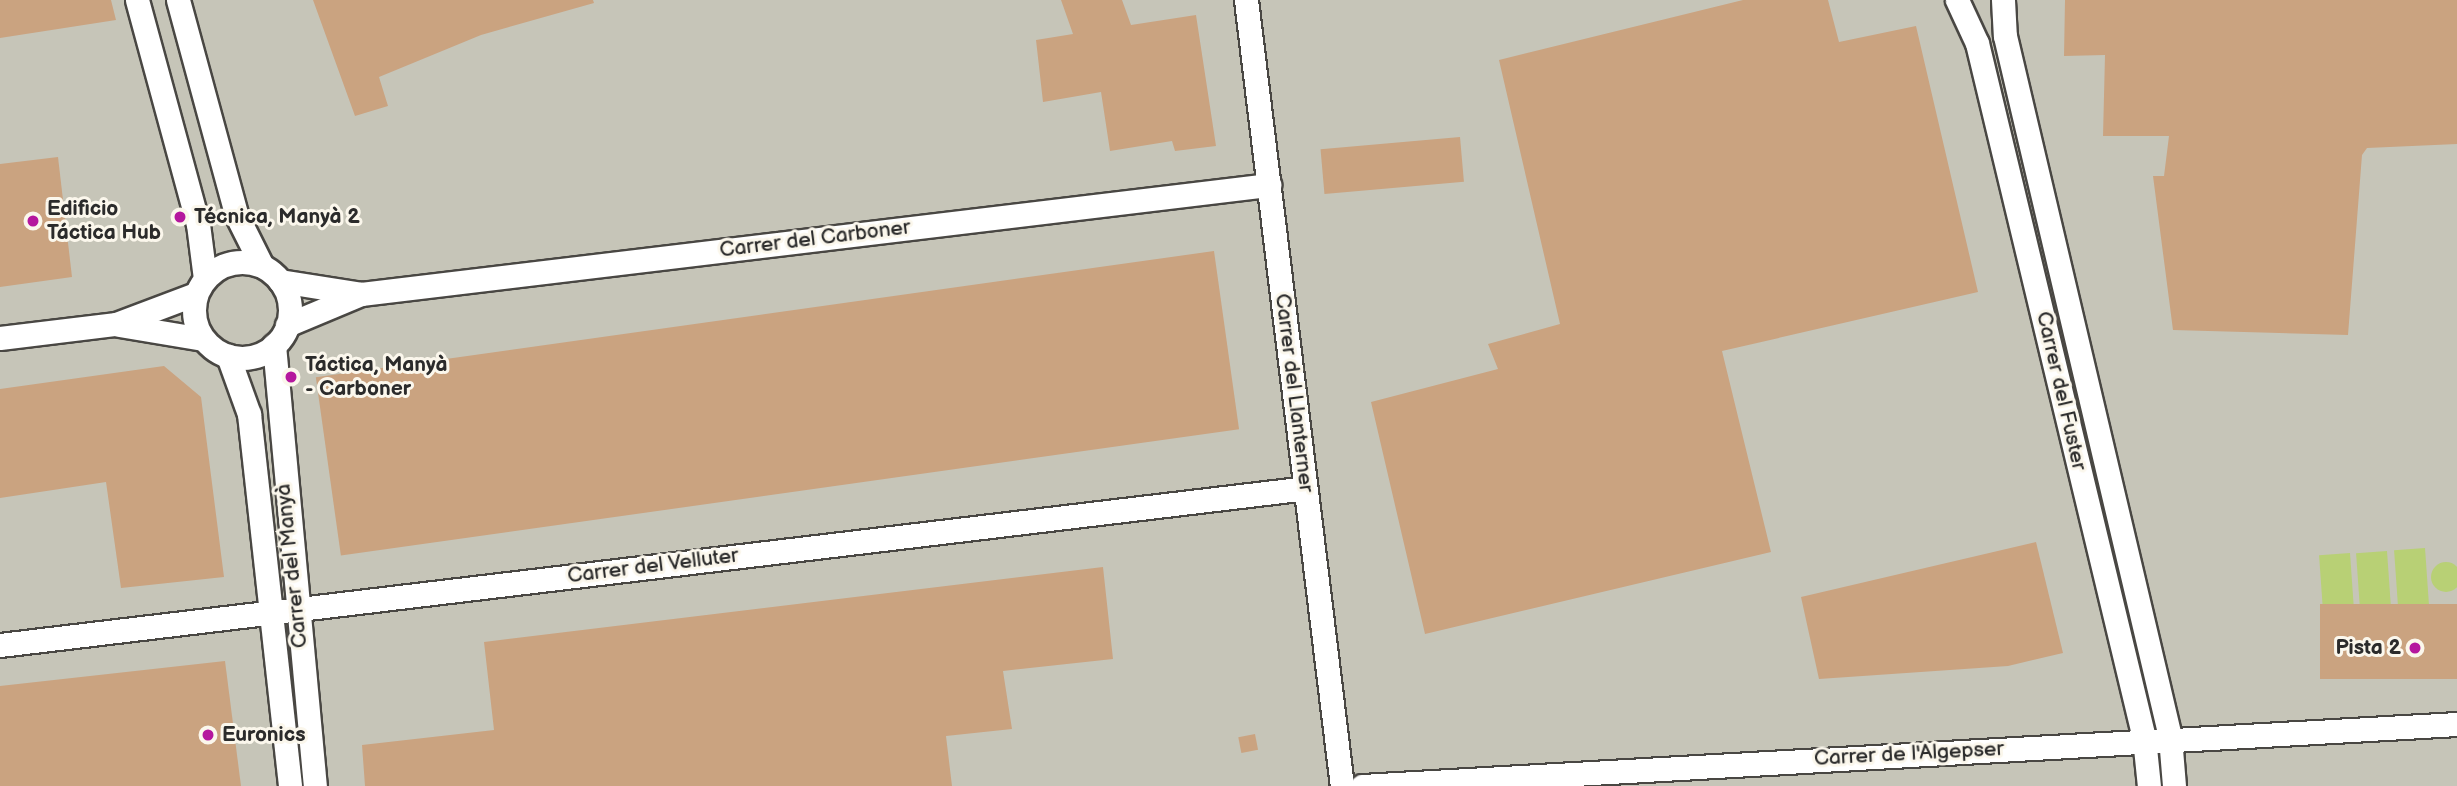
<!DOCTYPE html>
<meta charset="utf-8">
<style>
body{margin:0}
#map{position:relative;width:2457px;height:786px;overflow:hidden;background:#f6e3cc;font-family:"Balsamiq Sans",sans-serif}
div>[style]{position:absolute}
.industrial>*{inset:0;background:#c6c5b8;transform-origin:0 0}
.green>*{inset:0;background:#b8d075;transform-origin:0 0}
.round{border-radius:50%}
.building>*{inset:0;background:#caa380;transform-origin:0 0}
.roads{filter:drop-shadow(2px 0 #494743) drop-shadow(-2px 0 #494743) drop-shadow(0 2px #494743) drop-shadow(0 -2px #494743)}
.minor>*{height:23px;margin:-11.5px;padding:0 11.5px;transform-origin:11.5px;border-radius:11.5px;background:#fff}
.minor>.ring{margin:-11.5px;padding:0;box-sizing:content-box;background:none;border:23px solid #fff;border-radius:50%}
.dots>*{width:19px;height:19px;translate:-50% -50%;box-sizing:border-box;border:4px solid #fbf7ec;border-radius:50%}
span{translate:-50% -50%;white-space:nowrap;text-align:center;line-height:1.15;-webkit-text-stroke:6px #fbf7ec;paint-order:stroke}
.poi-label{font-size:21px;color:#2b2b2b;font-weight:700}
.left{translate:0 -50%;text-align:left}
.right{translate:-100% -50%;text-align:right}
.street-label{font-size:21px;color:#2b2b2b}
</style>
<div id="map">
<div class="industrial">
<div style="left:0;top:0;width:2457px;height:786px"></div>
</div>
<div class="green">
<div style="left:2425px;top:548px;width:58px;height:31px;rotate:86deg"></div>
<div style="left:2387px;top:551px;width:59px;height:31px;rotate:86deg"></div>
<div style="left:2350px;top:553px;width:58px;height:31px;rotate:86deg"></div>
<div class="round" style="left:2431px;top:562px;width:30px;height:30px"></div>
</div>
<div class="building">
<div style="clip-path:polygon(0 0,111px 0,116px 20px,0 38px)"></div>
<div style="clip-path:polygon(313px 0,593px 0,594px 3px,481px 35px,379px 77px,388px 106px,355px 116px)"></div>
<div style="clip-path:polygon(1061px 0,1122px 0,1131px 25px,1196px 15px,1216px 146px,1175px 151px,1172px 141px,1110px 151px,1101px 92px,1043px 102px,1036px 40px,1073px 34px)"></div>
<div style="clip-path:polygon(1743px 0,1828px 0,1839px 42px,1916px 26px,1978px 292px,1722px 351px,1771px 552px,1425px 634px,1371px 402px,1498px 369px,1488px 344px,1560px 324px,1499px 60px)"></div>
<div style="clip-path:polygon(2065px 0,2457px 0,2457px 144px,2367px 148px,2362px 155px,2348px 335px,2173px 330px,2153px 176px,2164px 176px,2169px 136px,2103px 136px,2105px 55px,2064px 56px)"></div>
<div style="left:1460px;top:137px;width:45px;height:140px;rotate:85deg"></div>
<div style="clip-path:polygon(58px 157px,72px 277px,0 287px,0 164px)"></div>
<div style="left:1214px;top:251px;width:180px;height:907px;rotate:82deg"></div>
<div style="clip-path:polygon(164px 366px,201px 397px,224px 577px,121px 588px,106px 482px,0 498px,0 389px)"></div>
<div style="clip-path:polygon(2036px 542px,2063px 653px,2008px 666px,1819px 679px,1801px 597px)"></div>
<div style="clip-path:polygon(1103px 567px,1113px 659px,1003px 671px,1012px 729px,946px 736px,952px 786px,365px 786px,362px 745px,494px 730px,484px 642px)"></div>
<div style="left:2457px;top:604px;width:75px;height:137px;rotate:90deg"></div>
<div style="clip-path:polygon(225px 661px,241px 786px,0 786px,0 686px)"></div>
<div style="left:1255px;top:734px;width:16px;height:17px;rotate:79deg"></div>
</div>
<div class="roads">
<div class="minor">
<div style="left:137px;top:0;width:232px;rotate:74.8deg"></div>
<div style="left:198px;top:224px;width:55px;rotate:82.7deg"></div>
<div style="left:178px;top:0;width:222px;rotate:74.8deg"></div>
<div style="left:236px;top:214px;width:58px;rotate:63.4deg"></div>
<div style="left:1246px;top:0;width:792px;rotate:83.04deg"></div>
<div style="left:1957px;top:0;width:47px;rotate:65.1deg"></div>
<div style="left:1977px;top:43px;width:715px;rotate:76.49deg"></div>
<div style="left:2144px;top:738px;width:48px;rotate:84.1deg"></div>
<div style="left:2003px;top:0;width:36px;rotate:87deg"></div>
<div style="left:2005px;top:36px;width:720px;rotate:76.75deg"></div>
<div style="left:2170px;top:737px;width:49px;rotate:85.3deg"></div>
<div class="ring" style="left:194px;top:262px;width:73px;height:73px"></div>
<div style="left:280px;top:281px;width:82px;rotate:9.1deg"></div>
<div style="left:361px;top:294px;width:915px;rotate:-6.85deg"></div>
<div style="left:119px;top:325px;width:85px;rotate:9.5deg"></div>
<div style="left:287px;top:325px;width:80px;rotate:-22.7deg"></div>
<div style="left:0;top:338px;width:117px;rotate:-6.9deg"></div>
<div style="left:116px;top:324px;width:85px;rotate:-20.6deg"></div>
<div style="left:274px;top:345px;width:443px;rotate:84.7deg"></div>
<div style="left:228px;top:356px;width:62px;rotate:70.1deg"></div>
<div style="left:249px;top:414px;width:374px;rotate:83.7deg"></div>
<div style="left:0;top:645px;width:1315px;rotate:-6.85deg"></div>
<div style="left:1362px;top:786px;width:1097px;rotate:-3.24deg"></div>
</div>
</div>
<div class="dots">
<div style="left:180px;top:217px;background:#b5179e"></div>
<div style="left:33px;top:221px;background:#b5179e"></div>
<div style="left:291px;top:377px;background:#b5179e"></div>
<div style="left:2415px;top:648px;background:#b5179e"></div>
<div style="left:208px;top:735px;background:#b5179e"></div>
</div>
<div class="poi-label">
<span class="left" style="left:47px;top:221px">Edificio<br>Táctica Hub</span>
<span class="left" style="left:194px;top:217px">Técnica, Manyà 2</span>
<span class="left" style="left:305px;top:377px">Táctica, Manyà<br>- Carboner</span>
<span class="right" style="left:2401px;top:648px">Pista 2</span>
<span class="left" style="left:222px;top:735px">Euronics</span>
</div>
<div class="street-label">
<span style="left:815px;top:239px;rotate:-7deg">Carrer del Carboner</span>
<span style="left:2061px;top:391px;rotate:77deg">Carrer del Fuster</span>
<span style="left:1294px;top:393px;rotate:83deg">Carrer del Llanterner</span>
<span style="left:292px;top:566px;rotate:-96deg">Carrer del Manyà</span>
<span style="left:653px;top:566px;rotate:-7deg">Carrer del Velluter</span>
<span style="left:1909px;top:754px;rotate:-3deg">Carrer de l'Algepser</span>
</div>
</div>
